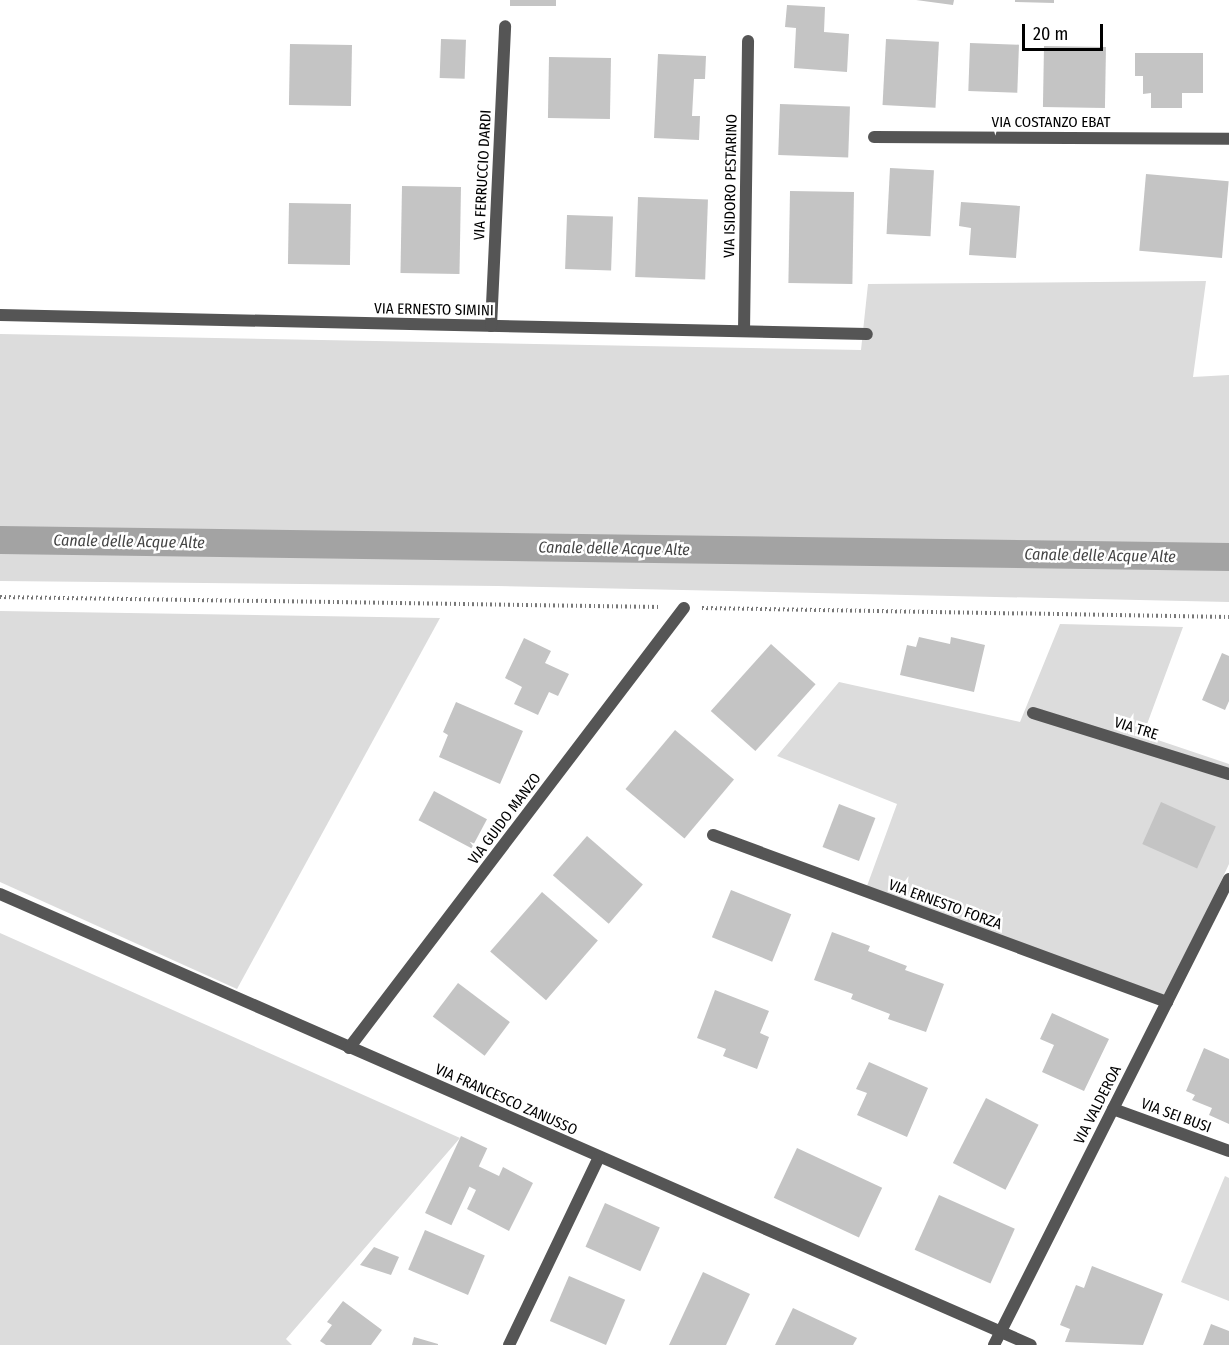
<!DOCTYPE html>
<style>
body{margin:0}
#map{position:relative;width:1229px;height:1345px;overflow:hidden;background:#fff;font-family:"Fira Sans Condensed",sans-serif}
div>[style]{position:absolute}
.green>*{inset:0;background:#dcdcdc}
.canal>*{height:28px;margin:-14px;padding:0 14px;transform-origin:14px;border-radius:14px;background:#a3a3a3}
.building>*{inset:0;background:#c4c4c4;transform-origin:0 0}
.path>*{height:4px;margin-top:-2px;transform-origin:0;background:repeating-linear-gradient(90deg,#777 0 1.5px,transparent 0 4.5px)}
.minor>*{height:12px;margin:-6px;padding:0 6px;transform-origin:6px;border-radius:6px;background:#555}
span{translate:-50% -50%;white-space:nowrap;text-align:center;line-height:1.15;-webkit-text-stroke:5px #fff;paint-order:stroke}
.street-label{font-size:15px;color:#000}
.water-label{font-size:16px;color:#444;font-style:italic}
.scale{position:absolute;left:1022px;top:24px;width:81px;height:27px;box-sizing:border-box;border:3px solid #000;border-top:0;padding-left:8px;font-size:18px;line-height:21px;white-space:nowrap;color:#000;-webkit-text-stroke:4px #fff;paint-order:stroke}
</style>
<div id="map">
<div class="green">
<div style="clip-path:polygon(1206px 281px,1193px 377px,1229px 375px,1229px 602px,498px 586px,0 581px,0 334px,861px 350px,868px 284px)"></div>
<div style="clip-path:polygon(0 611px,440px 618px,237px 989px,0 882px)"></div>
<div style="clip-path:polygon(1060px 624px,1183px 627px,1143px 735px,1229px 764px,1229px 864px,1166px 999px,867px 886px,897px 804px,777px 756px,839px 682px,1020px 722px)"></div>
<div style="clip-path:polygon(0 933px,460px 1138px,286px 1339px,292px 1345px,0 1345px)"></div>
<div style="clip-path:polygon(1225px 1176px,1229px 1178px,1229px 1301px,1181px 1282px)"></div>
</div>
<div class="canal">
<div style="left:0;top:540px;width:1229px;rotate:0.79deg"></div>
</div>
<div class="building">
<div style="left:510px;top:0;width:46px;height:6px"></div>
<div style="clip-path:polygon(916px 0,954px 0,953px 5px)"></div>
<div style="clip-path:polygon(1015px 0,1054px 0,1054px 3px,1015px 2px)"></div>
<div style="clip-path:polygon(787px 5px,825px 7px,824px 32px,849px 34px,847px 72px,794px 68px,796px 28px,785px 27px)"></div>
<div style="left:441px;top:39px;width:25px;height:39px;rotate:2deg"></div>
<div style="left:886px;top:39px;width:53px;height:66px;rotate:3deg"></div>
<div style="left:970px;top:43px;width:49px;height:48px;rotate:2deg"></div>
<div style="left:290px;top:44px;width:62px;height:61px;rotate:1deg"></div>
<div style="left:1044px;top:46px;width:62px;height:61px;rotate:1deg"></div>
<div style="clip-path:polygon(1135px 53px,1203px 53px,1203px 93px,1182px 93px,1182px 108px,1151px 108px,1151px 93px,1143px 94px,1143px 76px,1135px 76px)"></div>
<div style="clip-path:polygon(658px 54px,706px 56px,705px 79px,694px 79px,692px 116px,700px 116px,699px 140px,654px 138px)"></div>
<div style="left:549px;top:57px;width:62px;height:61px;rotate:1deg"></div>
<div style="left:780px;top:104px;width:70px;height:51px;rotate:2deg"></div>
<div style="left:890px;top:168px;width:44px;height:66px;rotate:3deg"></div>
<div style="left:1146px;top:174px;width:83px;height:77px;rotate:5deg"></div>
<div style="left:402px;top:186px;width:59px;height:87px;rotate:1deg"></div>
<div style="left:790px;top:191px;width:64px;height:92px;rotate:1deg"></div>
<div style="left:638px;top:197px;width:70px;height:80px;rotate:2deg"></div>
<div style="clip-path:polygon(961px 202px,1020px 206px,1016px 258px,969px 255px,971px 228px,959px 226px)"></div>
<div style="left:289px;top:203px;width:62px;height:61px;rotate:1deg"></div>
<div style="left:567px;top:215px;width:46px;height:54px;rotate:2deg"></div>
<div style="clip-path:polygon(919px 637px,950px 644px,951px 637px,985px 645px,974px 692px,900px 675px,907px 645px,916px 647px)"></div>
<div style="clip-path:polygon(524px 638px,551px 651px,545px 663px,569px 674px,558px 696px,549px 692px,538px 715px,514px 704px,522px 687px,505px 678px)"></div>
<div style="left:771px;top:644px;width:60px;height:90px;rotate:42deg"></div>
<div style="clip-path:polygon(1222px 653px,1229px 656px,1229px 701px,1225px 710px,1202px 700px)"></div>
<div style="clip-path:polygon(456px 702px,523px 731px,500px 784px,439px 757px,448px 735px,443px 732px)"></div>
<div style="left:675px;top:730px;width:77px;height:77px;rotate:40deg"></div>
<div style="left:434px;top:791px;width:60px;height:33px;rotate:28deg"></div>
<div style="left:1161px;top:802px;width:60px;height:46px;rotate:24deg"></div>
<div style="left:839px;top:804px;width:39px;height:46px;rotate:21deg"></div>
<div style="left:587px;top:836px;width:74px;height:52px;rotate:41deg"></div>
<div style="left:731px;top:890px;width:65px;height:51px;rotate:22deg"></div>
<div style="left:542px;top:892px;width:74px;height:79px;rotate:41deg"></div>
<div style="clip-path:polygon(832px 932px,870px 946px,868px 951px,907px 966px,905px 970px,944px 984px,926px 1032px,888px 1019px,890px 1014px,851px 999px,853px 994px,814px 980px)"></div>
<div style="left:458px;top:983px;width:65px;height:42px;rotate:37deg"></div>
<div style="clip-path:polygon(715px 990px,769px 1011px,760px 1033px,769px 1037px,757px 1069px,723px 1056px,726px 1049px,697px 1038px)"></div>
<div style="clip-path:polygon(1052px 1013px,1109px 1039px,1084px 1091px,1042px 1072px,1054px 1045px,1040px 1039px)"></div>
<div style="clip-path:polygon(1204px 1048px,1229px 1059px,1229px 1124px,1209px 1115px,1212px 1108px,1192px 1100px,1195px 1095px,1186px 1091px)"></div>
<div style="clip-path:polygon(869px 1062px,928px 1088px,907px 1137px,857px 1115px,867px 1093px,856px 1089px)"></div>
<div style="left:986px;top:1098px;width:59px;height:73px;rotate:27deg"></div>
<div style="left:461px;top:1136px;width:29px;height:85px;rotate:25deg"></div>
<div style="left:797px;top:1148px;width:94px;height:55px;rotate:25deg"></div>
<div style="clip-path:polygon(478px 1166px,499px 1176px,503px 1167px,533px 1183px,509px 1231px,467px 1209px,476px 1190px,468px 1186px)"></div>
<div style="left:939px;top:1195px;width:83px;height:60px;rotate:24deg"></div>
<div style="left:605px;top:1203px;width:60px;height:48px;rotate:24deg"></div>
<div style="left:425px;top:1230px;width:65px;height:43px;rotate:23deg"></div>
<div style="clip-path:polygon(374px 1247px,399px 1257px,391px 1275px,360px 1265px)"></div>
<div style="clip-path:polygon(1092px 1266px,1163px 1294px,1143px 1345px,1065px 1342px,1070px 1329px,1060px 1325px,1076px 1285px,1084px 1288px)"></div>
<div style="clip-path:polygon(703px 1272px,750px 1294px,726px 1345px,669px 1345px)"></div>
<div style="left:569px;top:1276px;width:61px;height:49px;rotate:23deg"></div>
<div style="clip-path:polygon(343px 1301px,382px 1330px,371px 1345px,326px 1345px,320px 1341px,332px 1325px,327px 1322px)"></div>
<div style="clip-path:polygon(793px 1308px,857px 1338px,853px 1345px,775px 1345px)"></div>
<div style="clip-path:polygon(1211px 1324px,1229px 1331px,1229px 1345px,1203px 1345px)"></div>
<div style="clip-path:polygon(414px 1337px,438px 1344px,438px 1345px,412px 1345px)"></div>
</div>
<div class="path">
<div style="left:0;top:597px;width:661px;rotate:0.87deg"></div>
<div style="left:702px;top:608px;width:527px;rotate:0.98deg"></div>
</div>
<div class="minor">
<div style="left:874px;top:137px;width:355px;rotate:0.3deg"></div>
<div style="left:0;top:315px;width:867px;rotate:1.26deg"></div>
<div style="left:491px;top:326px;width:300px;rotate:-87.3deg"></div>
<div style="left:744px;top:331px;width:290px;rotate:-89.2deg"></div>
<div style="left:1033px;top:713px;width:205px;rotate:17.3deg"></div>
<div style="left:713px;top:835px;width:484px;rotate:20.2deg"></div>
<div style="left:0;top:894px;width:1125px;rotate:23.63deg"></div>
<div style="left:349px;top:1048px;width:553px;rotate:-52.72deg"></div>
<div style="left:1113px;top:1109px;width:123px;rotate:19.9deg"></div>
<div style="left:509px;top:1345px;width:208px;rotate:-64.4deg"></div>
<div style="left:994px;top:1345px;width:522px;rotate:-63.24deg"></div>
</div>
<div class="street-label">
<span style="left:1051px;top:123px">VIA COSTANZO EBAT</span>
<span style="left:483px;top:175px;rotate:-87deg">VIA FERRUCCIO DARDI</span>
<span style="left:731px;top:186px;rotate:-89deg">VIA ISIDORO PESTARINO</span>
<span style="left:434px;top:310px;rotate:1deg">VIA ERNESTO SIMINI</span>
<span style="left:1136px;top:729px;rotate:17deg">VIA TRE</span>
<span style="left:505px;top:819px;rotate:-53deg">VIA GUIDO MANZO</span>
<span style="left:945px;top:905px;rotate:20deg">VIA ERNESTO FORZA</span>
<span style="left:506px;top:1100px;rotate:24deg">VIA FRANCESCO ZANUSSO</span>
<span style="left:1098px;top:1105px;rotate:-63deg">VIA VALDEROA</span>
<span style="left:1176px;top:1116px;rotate:20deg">VIA SEI BUSI</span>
</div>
<div class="water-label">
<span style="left:129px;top:542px;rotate:1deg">Canale delle Acque Alte</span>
<span style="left:614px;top:549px;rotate:1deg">Canale delle Acque Alte</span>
<span style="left:1100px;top:556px;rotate:1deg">Canale delle Acque Alte</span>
</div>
<div class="scale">20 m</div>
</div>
